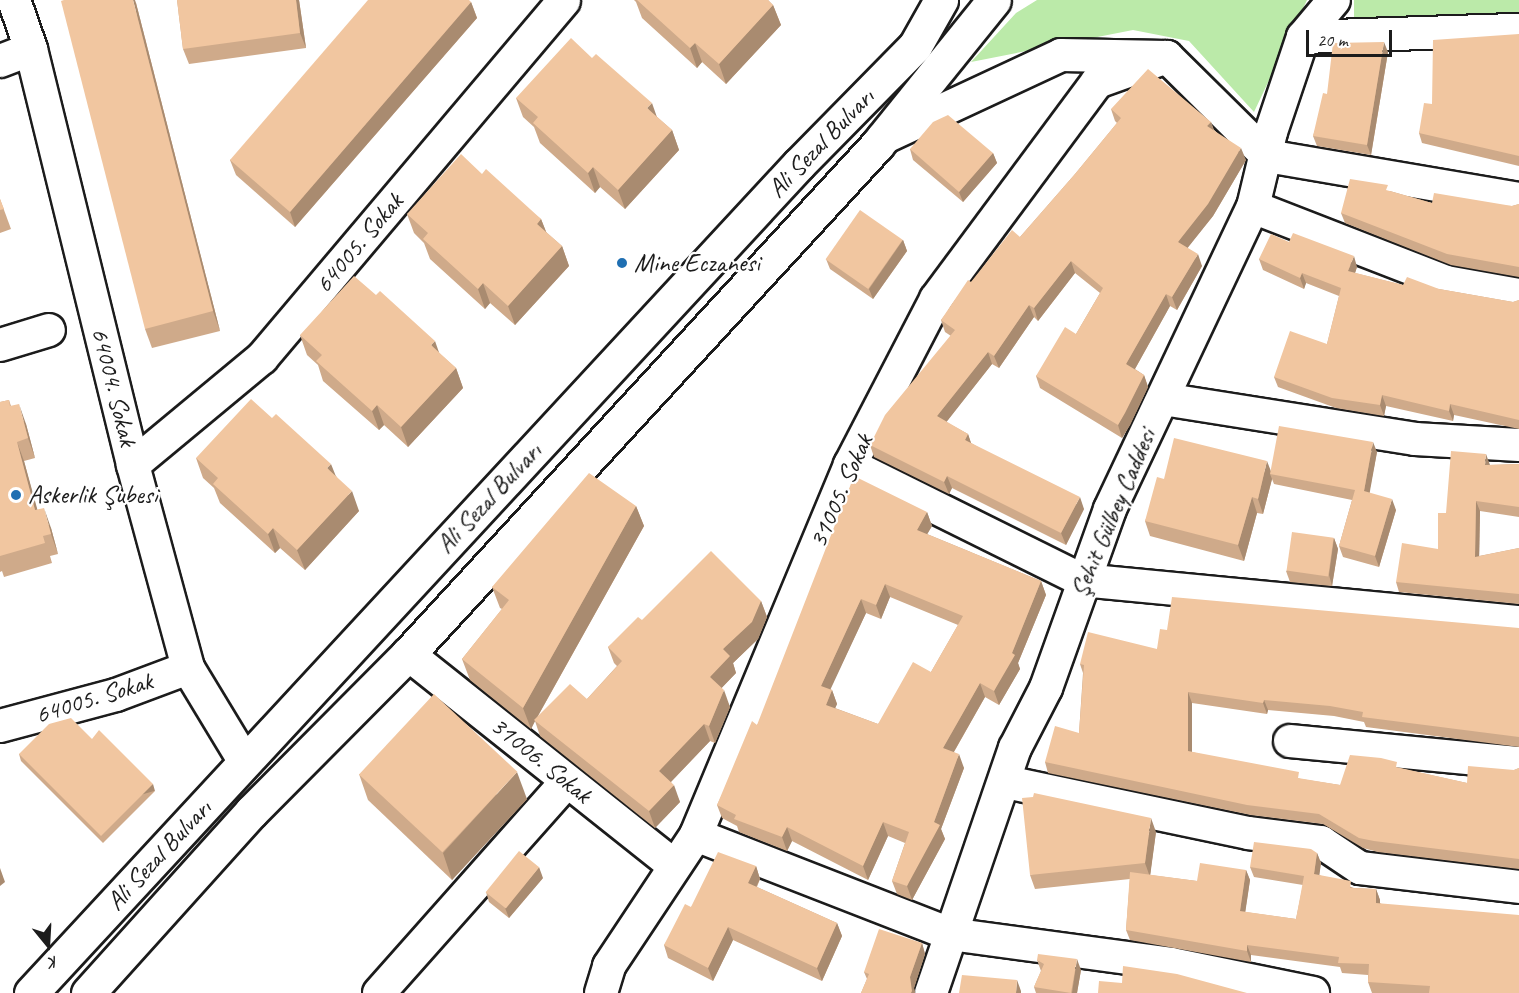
<!DOCTYPE html>
<meta charset="utf-8">
<style>
body{margin:0}
#map{position:relative;width:1519px;height:993px;overflow:hidden;background:#fff;font-family:Caveat,sans-serif}
div>[style]{position:absolute}
.green>*{inset:0;background:#bbeaa9;transform-origin:0 0}
.roads{filter:drop-shadow(2px 0 #1c1c1c) drop-shadow(-2px 0 #1c1c1c) drop-shadow(0 2px #1c1c1c) drop-shadow(0 -2px #1c1c1c)}
.minor>*{height:32px;margin:-16px;padding:0 16px;transform-origin:16px;border-radius:16px;background:#fff}
.secondary>*{height:33px;margin:-16.5px;padding:0 16.5px;transform-origin:16.5px;border-radius:16.5px;background:#fff}
.wall>*{inset:0;background:#cfaa8a}
.shaded-wall>*{inset:0;background:#a98b70;transform-origin:0 0}
.building>*{inset:0;background:#f1c6a0;transform-origin:0 0}
.dots>*{width:16px;height:16px;translate:-50% -50%;box-sizing:border-box;border:3px solid #fff;border-radius:50%}
span{translate:-50% -50%;white-space:nowrap;text-align:center;line-height:1.15;-webkit-text-stroke:4.5px #fff;paint-order:stroke}
.street-label{font-size:26px;color:#1c1c1c}
.poi-label{font-size:26px;color:#1c1c1c}
.left{translate:0 -50%;text-align:left}
.north{position:absolute;left:18px;top:915px;width:60px;height:60px;-webkit-text-stroke:4px #fff;paint-order:stroke;rotate:162deg;font-size:16px;font-weight:700;line-height:24px;text-align:center;color:#1c1c1c}
.north::after{content:'';display:block;margin:auto;width:21px;height:27px;background:#1c1c1c;clip-path:polygon(50% 0,100% 100%,50% 72%,0 100%)}
.scale{position:absolute;left:1306px;top:30px;width:86px;height:27px;box-sizing:border-box;border:3px solid #1c1c1c;border-top:0;padding-left:8px;font-size:18px;line-height:21px;white-space:nowrap;color:#1c1c1c;-webkit-text-stroke:4px #fff;paint-order:stroke}
</style>
<div id="map">
<div class="green">
<div style="clip-path:polygon(1037px 0,1307px 0,1254px 112px,1189px 41px,1133px 30px,971px 62px,1016px 13px)"></div>
<div style="left:1354px;top:0;width:165px;height:21px"></div>
</div>
<div class="roads">
<div class="minor">
<div style="left:14px;top:0;width:52px;rotate:70.9deg"></div>
<div style="left:31px;top:49px;width:428px;rotate:76.2deg"></div>
<div style="left:133px;top:465px;width:210px;rotate:74.8deg"></div>
<div style="left:188px;top:668px;width:110px;rotate:58.8deg"></div>
<div style="left:1303px;top:37px;width:216px;rotate:-1.9deg"></div>
<div style="left:0;top:61px;width:33px;rotate:-21deg"></div>
<div style="left:883px;top:138px;width:196px;rotate:-25deg"></div>
<div style="left:1061px;top:55px;width:106px;rotate:1.1deg"></div>
<div style="left:1167px;top:57px;width:141px;rotate:44.7deg"></div>
<div style="left:1267px;top:156px;width:256px;rotate:9.7deg"></div>
<div style="left:1253px;top:207px;width:207px;rotate:21.2deg"></div>
<div style="left:1446px;top:282px;width:74px;rotate:10.1deg"></div>
<div style="left:0;top:345px;width:51px;rotate:-17deg"></div>
<div style="left:1163px;top:399px;width:255px;rotate:9deg"></div>
<div style="left:1415px;top:439px;width:104px;rotate:3.3deg"></div>
<div style="left:133px;top:465px;width:168px;rotate:-39.7deg"></div>
<div style="left:262px;top:358px;width:468px;rotate:-49.8deg"></div>
<div style="left:850px;top:465px;width:259px;rotate:26.4deg"></div>
<div style="left:1082px;top:580px;width:439px;rotate:5.5deg"></div>
<div style="left:408px;top:654px;width:339px;rotate:38.5deg"></div>
<div style="left:0;top:726px;width:120px;rotate:-15deg"></div>
<div style="left:116px;top:695px;width:77px;rotate:-20.6deg"></div>
<div style="left:1290px;top:741px;width:230px;rotate:5.5deg"></div>
<div style="left:1006px;top:782px;width:247px;rotate:11.9deg"></div>
<div style="left:1248px;top:833px;width:74px;rotate:7deg"></div>
<div style="left:1321px;top:842px;width:47px;rotate:33.7deg"></div>
<div style="left:1360px;top:868px;width:160px;rotate:6.8deg"></div>
<div style="left:696px;top:835px;width:273px;rotate:21.3deg"></div>
<div style="left:950px;top:934px;width:223px;rotate:7.7deg"></div>
<div style="left:1171px;top:964px;width:145px;rotate:11.5deg"></div>
<div style="left:379px;top:993px;width:283px;rotate:-48.4deg"></div>
<div style="left:601px;top:993px;width:28px;rotate:-73deg"></div>
<div style="left:609px;top:966px;width:157px;rotate:-56.4deg"></div>
<div style="left:696px;top:835px;width:401px;rotate:-67.4deg"></div>
<div style="left:850px;top:465px;width:187px;rotate:-62.6deg"></div>
<div style="left:936px;top:299px;width:270px;rotate:-53.4deg"></div>
<div style="left:1097px;top:82px;width:74px;rotate:-19.7deg"></div>
<div style="left:931px;top:993px;width:259px;rotate:-71.1deg"></div>
<div style="left:1015px;top:748px;width:68px;rotate:-62.7deg"></div>
<div style="left:1046px;top:688px;width:190px;rotate:-70.3deg"></div>
<div style="left:1110px;top:509px;width:334px;rotate:-64.7deg"></div>
<div style="left:1253px;top:207px;width:77px;rotate:-76.5deg"></div>
<div style="left:1271px;top:132px;width:100px;rotate:-71.4deg"></div>
<div style="left:1303px;top:37px;width:48px;rotate:-50deg"></div>
</div>
<div class="secondary">
<div style="left:31px;top:993px;width:1130px;rotate:-47.19deg"></div>
<div style="left:799px;top:164px;width:165px;rotate:-45.5deg"></div>
<div style="left:915px;top:46px;width:53px;rotate:-60.5deg"></div>
<div style="left:88px;top:993px;width:244px;rotate:-48deg"></div>
<div style="left:251px;top:812px;width:223px;rotate:-45.2deg"></div>
<div style="left:408px;top:654px;width:692px;rotate:-47.34deg"></div>
<div style="left:877px;top:145px;width:186px;rotate:-51.1deg"></div>
</div>
</div>
<div class="wall">
<div style="clip-path:polygon(177px 0,299px 0,306px 48px,189px 64px,183px 49px)"></div>
<div style="clip-path:polygon(634px 0,768px 0,773px 5px,781px 25px,726px 84px,702px 62px,697px 68px,642px 18px,636px 2px)"></div>
<div style="clip-path:polygon(471px 2px,477px 18px,295px 227px,236px 175px,230px 160px)"></div>
<div style="clip-path:polygon(136px 3px,220px 331px,152px 348px,145px 329px)"></div>
<div style="clip-path:polygon(1519px 34px,1519px 166px,1422px 143px,1419px 133px,1432px 104px)"></div>
<div style="clip-path:polygon(1388px 52px,1371px 155px,1317px 146px,1313px 136px,1327px 94px)"></div>
<div style="clip-path:polygon(516px 98px,656px 116px,672px 130px,679px 150px,625px 209px,600px 187px,595px 193px,540px 143px,534px 127px,523px 117px)"></div>
<div style="clip-path:polygon(1111px 109px,1211px 122px,1214px 130px,1246px 160px,1213px 216px,1187px 248px,1202px 266px,1177px 310px,1170px 306px,1135px 369px,1144px 375px,1148px 387px,1130px 425px,1122px 438px,1040px 388px,1036px 376px,1076px 334px,1100px 293px,1075px 273px,1038px 321px,1034px 317px,999px 368px,992px 364px,946px 422px,968px 434px,971px 443px,1084px 509px,1066px 545px,952px 488px,949px 494px,874px 457px,870px 445px,951px 336px,945px 332px,941px 320px,971px 282px,1020px 237px,1075px 174px,1117px 123px,1115px 121px)"></div>
<div style="clip-path:polygon(910px 149px,993px 153px,997px 163px,963px 202px,913px 160px)"></div>
<div style="clip-path:polygon(482px 174px,541px 219px,546px 232px,562px 246px,569px 266px,515px 325px,490px 303px,485px 309px,430px 259px,424px 243px,414px 233px,407px 214px)"></div>
<div style="clip-path:polygon(1390px 191px,1432px 203px,1512px 206px,1519px 204px,1519px 277px,1451px 265px,1345px 223px,1341px 213px)"></div>
<div style="clip-path:polygon(0 199px,11px 229px,0 233px)"></div>
<div style="clip-path:polygon(903px 240px,907px 251px,873px 299px,830px 269px,826px 259px)"></div>
<div style="clip-path:polygon(1289px 242px,1357px 267px,1355px 273px,1403px 285px,1439px 289px,1513px 302px,1519px 300px,1519px 429px,1454px 415px,1453px 421px,1386px 406px,1384px 416px,1336px 408px,1278px 387px,1274px 377px,1327px 344px,1339px 296px,1306px 283px,1304px 289px,1263px 270px,1259px 259px)"></div>
<div style="clip-path:polygon(300px 335px,440px 354px,456px 368px,463px 388px,408px 447px,384px 425px,379px 430px,323px 381px,318px 365px,307px 355px)"></div>
<div style="clip-path:polygon(9px 400px,11px 406px,26px 424px,35px 458px,24px 461px,37px 510px,51px 528px,58px 554px,50px 556px,52px 563px,4px 577px,2px 571px,0 572px,0 402px)"></div>
<div style="clip-path:polygon(1377px 452px,1369px 493px,1396px 510px,1379px 567px,1343px 557px,1339px 546px,1352px 500px,1274px 484px,1272px 479px,1263px 514px,1257px 513px,1244px 561px,1150px 536px,1145px 521px,1164px 479px,1271px 471px)"></div>
<div style="clip-path:polygon(196px 458px,336px 476px,359px 511px,305px 570px,280px 548px,275px 553px,220px 503px,214px 488px,203px 478px)"></div>
<div style="clip-path:polygon(1519px 464px,1519px 517px,1480px 511px,1479px 556px,1519px 548px,1519px 604px,1399px 592px,1396px 582px,1438px 549px,1446px 513px,1490px 465px)"></div>
<div style="clip-path:polygon(636px 506px,644px 526px,538px 716px,587px 699px,617px 666px,614px 663px,608px 647px,642px 620px,761px 601px,767px 617px,758px 639px,733px 663px,736px 673px,721px 688px,730px 707px,715px 743px,710px 741px,671px 782px,680px 802px,655px 828px,540px 736px,535px 721px,531px 729px,470px 680px,462px 659px,502px 609px,500px 608px,492px 587px)"></div>
<div style="clip-path:polygon(evenodd,927px 512px,932px 526px,927px 534px,1041px 581px,1046px 595px,1018px 663px,1020px 669px,999px 705px,985px 697px,954px 752px,964px 768px,941px 829px,945px 839px,912px 900px,897px 894px,892px 881px,905px 843px,888px 836px,868px 880px,792px 841px,787px 851px,739px 832px,737px 826px,722px 818px,717px 805px,757px 725px,927px 512px,890px 597px,958px 625px,931px 672px,878px 724px,835px 708px,837px 704px,832px 690px,830px 689px,866px 613px,881px 619px,890px 597px)"></div>
<div style="clip-path:polygon(1334px 538px,1338px 549px,1332px 586px,1290px 582px,1286px 571px)"></div>
<div style="clip-path:polygon(1519px 628px,1519px 747px,1366px 727px,1364px 722px,1334px 716px,1268px 710px,1267px 714px,1192px 703px,1192px 752px,1301px 779px,1340px 785px,1399px 768px,1467px 783px,1514px 770px,1519px 768px,1519px 869px,1378px 852px,1363px 848px,1323px 824px,1251px 815px,1048px 773px,1045px 762px,1079px 733px,1083px 673px,1080px 664px,1157px 649px,1167px 630px)"></div>
<div style="clip-path:polygon(92px 739px,155px 791px,103px 843px,21px 761px,19px 754px)"></div>
<div style="clip-path:polygon(359px 774px,527px 799px,452px 880px,368px 800px)"></div>
<div style="clip-path:polygon(1156px 832px,1150px 875px,1197px 881px,1246px 870px,1250px 880px,1245px 912px,1296px 919px,1303px 885px,1254px 877px,1250px 867px,1317px 853px,1321px 863px,1319px 875px,1354px 888px,1376px 889px,1380px 900px,1380px 903px,1519px 993px,1372px 993px,1368px 982px,1368px 975px,1342px 973px,1340px 967px,1251px 955px,1251px 962px,1130px 940px,1126px 930px,1130px 879px,1035px 889px,1030px 875px)"></div>
<div style="clip-path:polygon(756px 866px,760px 879px,757px 887px,837px 923px,842px 936px,822px 981px,733px 940px,713px 981px,668px 958px,664px 945px,691px 907px)"></div>
<div style="clip-path:polygon(543px 878px,509px 918px,489px 902px,486px 892px)"></div>
<div style="clip-path:polygon(922px 943px,925px 954px,914px 988px,915px 993px,861px 993px,867px 979px,864px 972px)"></div>
<div style="clip-path:polygon(1037px 960px,1081px 970px,1077px 993px,1036px 993px,1034px 987px,1041px 971px)"></div>
</div>
<div class="shaded-wall">
<div style="clip-path:polygon(133px 0,135px 0,136px 3px,220px 331px,213px 311px)"></div>
<div style="clip-path:polygon(296px 0,299px 0,306px 48px,300px 33px)"></div>
<div style="clip-path:polygon(471px 2px,477px 18px,295px 227px,290px 212px)"></div>
<div style="clip-path:polygon(773px 5px,781px 25px,726px 84px,719px 64px)"></div>
<div style="clip-path:polygon(1384px 42px,1388px 52px,1371px 155px,1367px 145px)"></div>
<div style="clip-path:polygon(695px 43px,702px 62px,697px 68px,690px 48px)"></div>
<div style="clip-path:polygon(652px 103px,659px 123px,647px 108px)"></div>
<div style="clip-path:polygon(1211px 122px,1215px 135px,1207px 126px)"></div>
<div style="clip-path:polygon(672px 130px,679px 150px,625px 209px,618px 190px)"></div>
<div style="clip-path:polygon(1241px 148px,1246px 160px,1213px 216px,1182px 255px,1178px 242px)"></div>
<div style="clip-path:polygon(993px 153px,997px 163px,963px 202px,959px 192px)"></div>
<div style="clip-path:polygon(593px 167px,600px 187px,595px 193px,588px 173px)"></div>
<div style="clip-path:polygon(541px 219px,549px 239px,537px 224px)"></div>
<div style="clip-path:polygon(903px 240px,907px 251px,873px 299px,869px 289px)"></div>
<div style="clip-path:polygon(562px 246px,569px 266px,515px 325px,508px 306px)"></div>
<div style="clip-path:polygon(1198px 254px,1202px 266px,1177px 310px,1172px 297px)"></div>
<div style="clip-path:polygon(1354px 256px,1357px 267px,1352px 282px,1348px 271px)"></div>
<div style="clip-path:polygon(1071px 261px,1075px 273px,1038px 321px,1034px 308px)"></div>
<div style="clip-path:polygon(1302px 273px,1306px 283px,1304px 289px,1300px 278px)"></div>
<div style="clip-path:polygon(483px 283px,490px 303px,485px 309px,478px 289px)"></div>
<div style="clip-path:polygon(1166px 294px,1170px 306px,1131px 376px,1126px 364px)"></div>
<div style="clip-path:polygon(1029px 305px,1034px 317px,999px 368px,994px 356px)"></div>
<div style="clip-path:polygon(435px 341px,442px 361px,431px 345px)"></div>
<div style="clip-path:polygon(988px 352px,992px 364px,941px 429px,937px 416px)"></div>
<div style="clip-path:polygon(456px 368px,463px 388px,408px 447px,401px 427px)"></div>
<div style="clip-path:polygon(1144px 375px,1148px 387px,1130px 425px,1122px 438px,1118px 425px)"></div>
<div style="clip-path:polygon(1382px 395px,1386px 406px,1384px 416px,1380px 405px)"></div>
<div style="clip-path:polygon(19px 404px,26px 424px,35px 458px,28px 438px)"></div>
<div style="clip-path:polygon(1450px 404px,1454px 415px,1453px 421px,1449px 411px)"></div>
<div style="clip-path:polygon(377px 405px,384px 425px,379px 430px,372px 411px)"></div>
<div style="clip-path:polygon(968px 434px,972px 446px,965px 440px)"></div>
<div style="clip-path:polygon(17px 442px,24px 461px,43px 530px,35px 510px)"></div>
<div style="clip-path:polygon(1373px 442px,1377px 452px,1368px 502px,1364px 491px)"></div>
<div style="clip-path:polygon(1486px 454px,1490px 465px,1489px 476px,1485px 465px)"></div>
<div style="clip-path:polygon(1267px 461px,1272px 474px,1270px 474px,1272px 479px,1263px 514px,1258px 499px)"></div>
<div style="clip-path:polygon(331px 464px,339px 484px,327px 468px)"></div>
<div style="clip-path:polygon(947px 476px,952px 488px,949px 494px,944px 482px)"></div>
<div style="clip-path:polygon(352px 491px,359px 511px,305px 570px,297px 550px)"></div>
<div style="clip-path:polygon(1080px 497px,1084px 509px,1066px 545px,1061px 533px)"></div>
<div style="clip-path:polygon(1252px 497px,1257px 513px,1244px 561px,1238px 545px)"></div>
<div style="clip-path:polygon(1392px 499px,1396px 510px,1379px 567px,1375px 556px)"></div>
<div style="clip-path:polygon(1476px 501px,1480px 511px,1479px 567px,1475px 557px)"></div>
<div style="clip-path:polygon(636px 506px,644px 526px,535px 721px,534px 720px,535px 721px,531px 729px,523px 708px)"></div>
<div style="clip-path:polygon(44px 508px,51px 528px,58px 554px,51px 534px)"></div>
<div style="clip-path:polygon(927px 512px,932px 526px,922px 543px,917px 530px)"></div>
<div style="clip-path:polygon(273px 528px,280px 548px,275px 553px,268px 534px)"></div>
<div style="clip-path:polygon(1334px 538px,1338px 549px,1332px 586px,1329px 575px)"></div>
<div style="clip-path:polygon(1041px 581px,1046px 595px,1018px 663px,1020px 669px,999px 705px,994px 691px,1012px 653px)"></div>
<div style="clip-path:polygon(885px 584px,890px 597px,881px 619px,876px 605px)"></div>
<div style="clip-path:polygon(861px 599px,866px 613px,826px 699px,821px 686px)"></div>
<div style="clip-path:polygon(761px 601px,767px 617px,758px 639px,733px 663px,736px 673px,716px 694px,710px 677px,723px 649px)"></div>
<div style="clip-path:polygon(980px 683px,985px 697px,948px 762px,943px 748px)"></div>
<div style="clip-path:polygon(724px 690px,730px 707px,715px 743px,709px 726px)"></div>
<div style="clip-path:polygon(832px 690px,837px 704px,831px 718px,826px 705px)"></div>
<div style="clip-path:polygon(1188px 692px,1192px 703px,1192px 762px,1188px 751px)"></div>
<div style="clip-path:polygon(1264px 700px,1268px 710px,1267px 714px,1263px 703px)"></div>
<div style="clip-path:polygon(704px 724px,710px 741px,665px 788px,659px 771px)"></div>
<div style="clip-path:polygon(959px 754px,964px 768px,941px 829px,945px 839px,912px 900px,907px 886px,934px 822px)"></div>
<div style="clip-path:polygon(517px 772px,527px 799px,452px 880px,443px 853px)"></div>
<div style="left:153px;top:784px;width:7px;height:74px;rotate:74deg"></div>
<div style="clip-path:polygon(674px 785px,680px 802px,655px 828px,649px 811px)"></div>
<div style="clip-path:polygon(1151px 818px,1156px 832px,1150px 877px,1145px 863px)"></div>
<div style="clip-path:polygon(883px 822px,888px 836px,868px 880px,863px 866px)"></div>
<div style="clip-path:polygon(787px 827px,792px 841px,787px 851px,782px 837px)"></div>
<div style="clip-path:polygon(1317px 853px,1321px 863px,1318px 885px,1314px 874px)"></div>
<div style="clip-path:polygon(756px 866px,760px 879px,752px 895px,748px 883px)"></div>
<div style="clip-path:polygon(539px 867px,543px 878px,509px 918px,505px 908px)"></div>
<div style="clip-path:polygon(0 868px,5px 882px,0 886px)"></div>
<div style="clip-path:polygon(1246px 870px,1250px 880px,1244px 921px,1240px 911px)"></div>
<div style="clip-path:polygon(1376px 889px,1380px 900px,1380px 913px,1376px 903px)"></div>
<div style="clip-path:polygon(837px 923px,842px 936px,822px 981px,817px 968px)"></div>
<div style="clip-path:polygon(728px 927px,733px 940px,713px 981px,708px 968px)"></div>
<div style="clip-path:polygon(922px 943px,925px 954px,914px 988px,915px 993px,911px 993px,910px 977px)"></div>
<div style="clip-path:polygon(1247px 945px,1251px 955px,1251px 962px,1247px 951px)"></div>
<div style="clip-path:polygon(1077px 959px,1081px 970px,1077px 993px,1072px 993px)"></div>
<div style="clip-path:polygon(1017px 980px,1021px 991px,1021px 993px,1016px 993px)"></div>
</div>
<div class="building">
<div style="clip-path:polygon(64px 0,133px 0,213px 311px,145px 329px,61px 1px)"></div>
<div style="clip-path:polygon(177px 0,296px 0,300px 33px,183px 49px)"></div>
<div style="clip-path:polygon(368px 0,469px 0,471px 2px,290px 212px,230px 160px)"></div>
<div style="clip-path:polygon(637px 0,768px 0,773px 5px,719px 64px,695px 43px,690px 48px)"></div>
<div style="clip-path:polygon(1519px 34px,1519px 156px,1419px 133px,1424px 103px,1432px 104px,1433px 40px)"></div>
<div style="clip-path:polygon(571px 38px,592px 58px,596px 54px,652px 103px,647px 108px,672px 130px,618px 190px,593px 167px,588px 173px,533px 123px,538px 117px,516px 98px)"></div>
<div style="clip-path:polygon(1384px 42px,1367px 145px,1313px 136px,1323px 93px,1327px 94px,1333px 43px)"></div>
<div style="clip-path:polygon(1148px 69px,1211px 122px,1207px 126px,1241px 148px,1208px 204px,1178px 242px,1198px 254px,1172px 297px,1166px 294px,1126px 364px,1144px 375px,1125px 413px,1118px 425px,1036px 376px,1065px 327px,1076px 334px,1103px 288px,1071px 261px,1034px 308px,1029px 305px,994px 356px,988px 352px,937px 416px,968px 434px,965px 440px,1080px 497px,1061px 533px,947px 476px,944px 482px,870px 445px,885px 415px,955px 330px,941px 320px,968px 280px,971px 282px,1012px 230px,1020px 237px,1075px 174px,1121px 118px,1111px 109px)"></div>
<div style="clip-path:polygon(948px 115px,993px 153px,959px 192px,910px 149px,933px 122px)"></div>
<div style="clip-path:polygon(461px 154px,482px 174px,486px 169px,541px 219px,537px 224px,562px 246px,508px 306px,483px 283px,478px 289px,423px 239px,428px 233px,407px 214px)"></div>
<div style="clip-path:polygon(1350px 179px,1388px 185px,1386px 190px,1432px 203px,1434px 193px,1512px 206px,1519px 204px,1519px 267px,1447px 254px,1341px 213px)"></div>
<div style="clip-path:polygon(0 199px,4px 209px,0 210px)"></div>
<div style="left:860px;top:210px;width:52px;height:60px;rotate:35deg"></div>
<div style="clip-path:polygon(1293px 233px,1354px 256px,1348px 271px,1403px 285px,1407px 277px,1439px 289px,1513px 302px,1519px 300px,1519px 420px,1450px 404px,1449px 411px,1382px 395px,1380px 405px,1332px 398px,1274px 377px,1290px 331px,1327px 344px,1341px 288px,1302px 273px,1300px 278px,1259px 259px,1271px 234px,1289px 242px)"></div>
<div style="clip-path:polygon(354px 276px,376px 295px,380px 291px,435px 341px,431px 345px,456px 368px,401px 427px,377px 405px,372px 411px,316px 361px,322px 355px,300px 335px)"></div>
<div style="clip-path:polygon(251px 399px,272px 418px,276px 414px,331px 464px,327px 468px,352px 491px,297px 550px,273px 528px,268px 534px,213px 484px,218px 478px,196px 458px)"></div>
<div style="clip-path:polygon(9px 400px,10px 406px,19px 404px,28px 438px,17px 442px,35px 510px,44px 508px,51px 534px,43px 536px,45px 543px,0 556px,0 402px)"></div>
<div style="clip-path:polygon(1279px 426px,1373px 442px,1364px 491px,1392px 499px,1375px 556px,1339px 546px,1355px 490px,1270px 474px)"></div>
<div style="clip-path:polygon(1174px 438px,1267px 461px,1258px 499px,1252px 497px,1238px 545px,1145px 521px,1157px 477px,1164px 479px)"></div>
<div style="clip-path:polygon(1451px 451px,1486px 454px,1485px 465px,1519px 464px,1519px 507px,1476px 501px,1475px 557px,1519px 548px,1519px 594px,1396px 582px,1402px 543px,1438px 549px,1438px 513px,1446px 513px)"></div>
<div style="clip-path:polygon(589px 473px,636px 506px,523px 708px,462px 659px,509px 600px,492px 587px)"></div>
<div style="clip-path:polygon(evenodd,854px 476px,927px 512px,917px 530px,1041px 581px,1012px 653px,1015px 655px,994px 691px,980px 683px,943px 748px,959px 754px,934px 822px,940px 825px,907px 886px,892px 881px,909px 832px,883px 822px,863px 866px,787px 827px,782px 837px,734px 819px,736px 815px,717px 805px,752px 721px,757px 725px,854px 476px,885px 584px,963px 616px,931px 672px,913px 662px,878px 724px,826px 705px,832px 690px,821px 686px,861px 599px,876px 605px,885px 584px)"></div>
<div style="left:1292px;top:532px;width:42px;height:39px;rotate:8deg"></div>
<div style="clip-path:polygon(711px 551px,761px 601px,752px 622px,723px 649px,730px 656px,710px 677px,724px 690px,709px 726px,704px 724px,659px 771px,674px 785px,649px 811px,534px 720px,570px 684px,587px 699px,622px 661px,608px 647px,638px 617px,642px 620px)"></div>
<div style="clip-path:polygon(1172px 597px,1519px 628px,1519px 737px,1362px 717px,1363px 712px,1330px 706px,1264px 700px,1263px 703px,1188px 692px,1188px 751px,1299px 772px,1298px 778px,1340px 785px,1350px 755px,1381px 758px,1397px 762px,1396px 767px,1467px 783px,1468px 766px,1514px 770px,1519px 768px,1519px 859px,1374px 841px,1359px 838px,1319px 814px,1247px 805px,1045px 762px,1055px 726px,1079px 733px,1084px 665px,1080px 664px,1088px 632px,1157px 649px,1160px 629px,1167px 630px)"></div>
<div style="left:434px;top:694px;width:114px;height:110px;rotate:43deg"></div>
<div style="clip-path:polygon(71px 718px,92px 739px,99px 730px,153px 784px,101px 836px,19px 754px,49px 724px)"></div>
<div style="clip-path:polygon(1034px 793px,1151px 818px,1145px 863px,1030px 875px,1022px 798px,1033px 797px)"></div>
<div style="clip-path:polygon(1254px 842px,1311px 849px,1317px 853px,1314px 874px,1351px 881px,1350px 888px,1376px 889px,1376px 903px,1519px 915px,1519px 993px,1429px 993px,1430px 986px,1368px 982px,1369px 964px,1338px 963px,1339px 957px,1247px 945px,1247px 951px,1126px 930px,1130px 872px,1197px 881px,1200px 863px,1246px 870px,1240px 911px,1296px 919px,1304px 876px,1250px 867px)"></div>
<div style="left:519px;top:851px;width:26px;height:53px;rotate:39deg"></div>
<div style="clip-path:polygon(718px 852px,756px 866px,748px 883px,837px 923px,817px 968px,728px 927px,708px 968px,664px 945px,685px 904px,691px 907px)"></div>
<div style="clip-path:polygon(879px 929px,922px 943px,910px 977px,912px 991px,911px 993px,861px 993px,869px 974px,864px 972px)"></div>
<div style="clip-path:polygon(1038px 954px,1077px 959px,1071px 993px,1034px 987px,1044px 964px,1037px 960px)"></div>
<div style="clip-path:polygon(1123px 966px,1177px 974px,1247px 993px,1098px 993px,1099px 981px,1122px 983px)"></div>
<div style="clip-path:polygon(962px 975px,1017px 980px,1016px 993px,959px 993px)"></div>
</div>
<div class="dots">
<div style="left:622px;top:263px;background:#1f6fb2"></div>
<div style="left:16px;top:495px;background:#1f6fb2"></div>
</div>
<div class="street-label">
<span style="left:821px;top:143px;rotate:-46deg">Ali Sezal Bulvarı</span>
<span style="left:359px;top:243px;rotate:-50deg">64005. Sokak</span>
<span style="left:114px;top:387px;rotate:76deg">64004. Sokak</span>
<span style="left:841px;top:491px;rotate:-66deg">31005. Sokak</span>
<span style="left:489px;top:498px;rotate:-47deg">Ali Sezal Bulvarı</span>
<span style="left:1113px;top:513px;rotate:-67deg">Şehit Gülbey Caddesi</span>
<span style="left:94px;top:698px;rotate:-17deg">64005. Sokak</span>
<span style="left:541px;top:760px;rotate:39deg">31006. Sokak</span>
<span style="left:159px;top:855px;rotate:-47deg">Ali Sezal Bulvarı</span>
</div>
<div class="poi-label">
<span class="left" style="left:634px;top:263px">Mine Eczanesi</span>
<span class="left" style="left:28px;top:495px">Askerlik Şubesi</span>
</div>
<div class="north">K</div>
<div class="scale">20 m</div>
</div>
